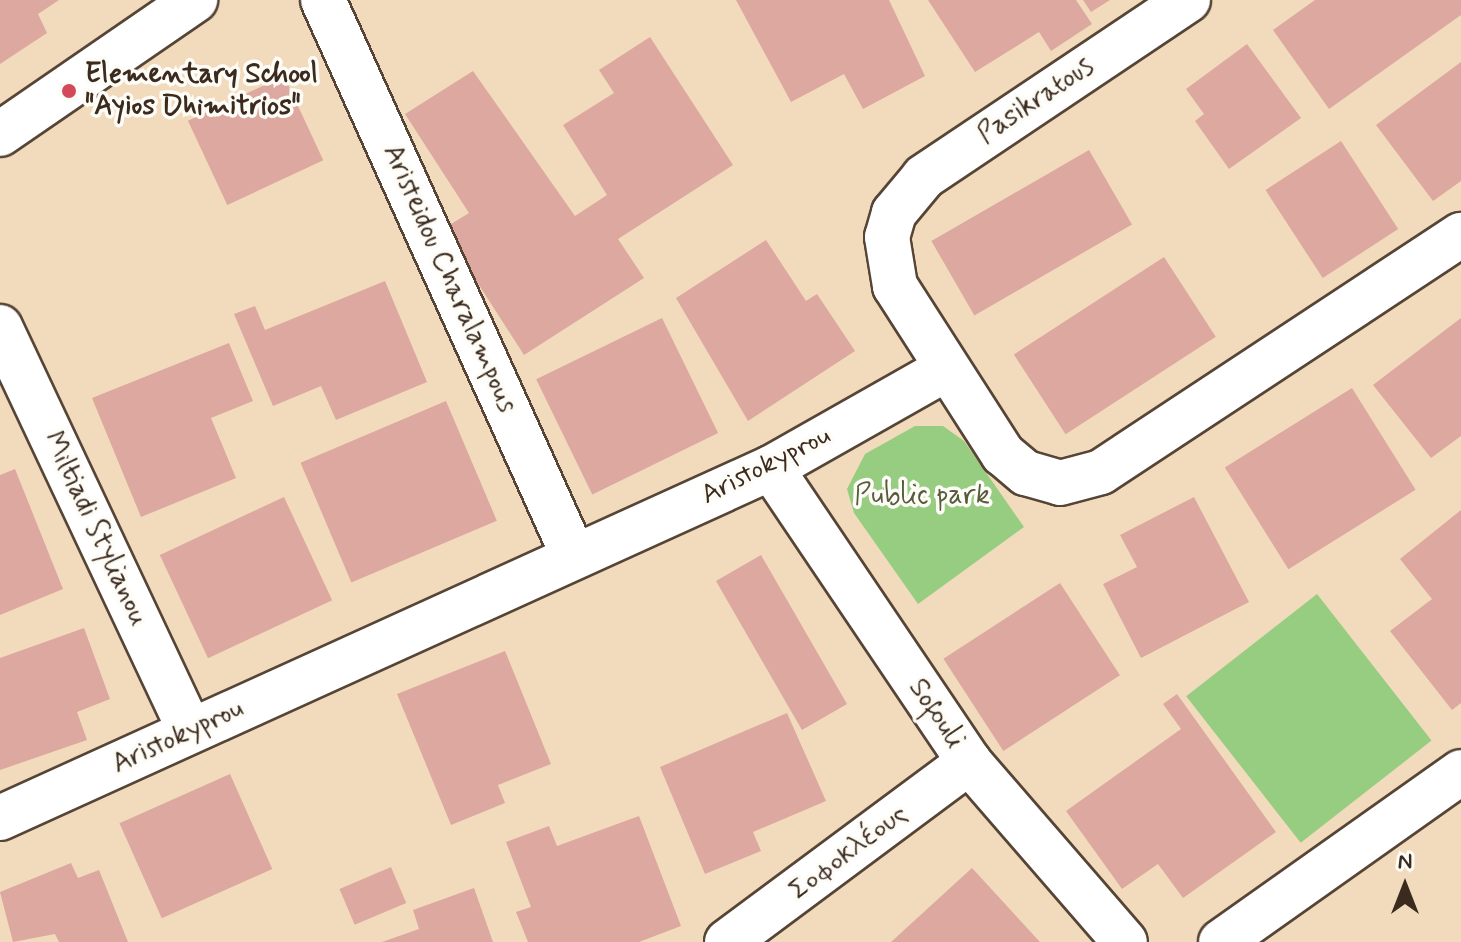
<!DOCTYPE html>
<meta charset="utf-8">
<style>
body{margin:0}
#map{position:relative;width:1461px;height:942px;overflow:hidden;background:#f2dbbc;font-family:Mynerve,sans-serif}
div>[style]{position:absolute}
.green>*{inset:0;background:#96cd80;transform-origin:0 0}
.building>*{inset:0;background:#dca89f;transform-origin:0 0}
.roads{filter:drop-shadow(2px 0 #564536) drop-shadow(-2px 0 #564536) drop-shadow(0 2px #564536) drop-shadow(0 -2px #564536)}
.minor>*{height:44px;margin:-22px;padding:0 22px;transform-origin:22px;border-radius:22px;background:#fff}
.dots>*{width:22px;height:22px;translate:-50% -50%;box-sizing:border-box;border:4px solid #fdfcf7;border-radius:50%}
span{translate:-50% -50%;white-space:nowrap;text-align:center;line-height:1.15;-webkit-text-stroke:7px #fdfcf7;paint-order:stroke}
.poi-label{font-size:28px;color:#3b2a1e;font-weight:700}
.left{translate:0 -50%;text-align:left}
.street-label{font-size:28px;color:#3b2a1e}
.park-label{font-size:28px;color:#565b3b}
.north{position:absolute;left:1365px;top:846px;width:80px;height:80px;-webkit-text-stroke:6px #fdfcf7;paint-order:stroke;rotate:0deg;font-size:22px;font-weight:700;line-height:32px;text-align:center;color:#3b2a1e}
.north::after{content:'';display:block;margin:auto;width:28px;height:36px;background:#3b2a1e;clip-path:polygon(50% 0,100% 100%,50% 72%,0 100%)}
</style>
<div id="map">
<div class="green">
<div style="clip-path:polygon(915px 426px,943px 426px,964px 441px,1024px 527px,918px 604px,854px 513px,847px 489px,865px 454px)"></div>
<div style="left:1317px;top:594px;width:186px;height:166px;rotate:52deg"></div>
</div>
<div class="building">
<div style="clip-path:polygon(0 0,59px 0,38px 14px,47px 33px,0 64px)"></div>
<div style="clip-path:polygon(736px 0,889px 0,925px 76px,863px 109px,844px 74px,791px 102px)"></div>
<div style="clip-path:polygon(928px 0,1076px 0,1092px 24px,1051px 51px,1039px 32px,975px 72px)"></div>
<div style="clip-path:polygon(1083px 0,1110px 0,1091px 12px)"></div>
<div style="clip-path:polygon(1315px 0,1461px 0,1461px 15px,1329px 109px,1273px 30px)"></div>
<div style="clip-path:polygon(650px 37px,733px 165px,618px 239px,644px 278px,524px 355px,443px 229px,469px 213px,405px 114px,473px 71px,575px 216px,607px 195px,563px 125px,614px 93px,599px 70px)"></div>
<div style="clip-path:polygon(1247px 44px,1301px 118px,1229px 169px,1195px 121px,1204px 114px,1186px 89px)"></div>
<div style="clip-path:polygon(1461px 62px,1461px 181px,1433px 201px,1376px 125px)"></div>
<div style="left:284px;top:76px;width:93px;height:106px;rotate:65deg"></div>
<div style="left:1341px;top:141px;width:105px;height:90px;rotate:57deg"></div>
<div style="left:1089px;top:150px;width:86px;height:182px;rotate:60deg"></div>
<div style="clip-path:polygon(766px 240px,806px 301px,817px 294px,855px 351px,748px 421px,676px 298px)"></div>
<div style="left:1164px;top:257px;width:95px;height:179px;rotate:57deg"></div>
<div style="clip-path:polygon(385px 281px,427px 382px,336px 420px,321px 386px,273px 406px,234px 314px,255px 306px,265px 330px)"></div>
<div style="left:662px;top:318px;width:128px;height:140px;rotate:64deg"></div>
<div style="clip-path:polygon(1461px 318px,1461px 436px,1431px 458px,1373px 385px)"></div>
<div style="clip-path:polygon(229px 343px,253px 401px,211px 418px,236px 478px,141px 517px,92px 398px)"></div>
<div style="left:1352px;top:388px;width:120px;height:150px;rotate:58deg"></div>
<div style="left:446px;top:401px;width:130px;height:158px;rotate:67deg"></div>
<div style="clip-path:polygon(15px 469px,63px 589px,0 615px,0 475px)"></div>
<div style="left:284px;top:497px;width:114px;height:137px;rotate:65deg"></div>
<div style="clip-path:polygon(1194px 497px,1249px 602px,1141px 658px,1103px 584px,1137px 567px,1120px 535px)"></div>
<div style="clip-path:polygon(1461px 510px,1461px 703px,1452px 710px,1390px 631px,1432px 599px,1400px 559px)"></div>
<div style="left:761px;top:555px;width:172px;height:52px;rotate:60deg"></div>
<div style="left:1060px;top:583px;width:110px;height:139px;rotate:57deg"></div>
<div style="clip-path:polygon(84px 628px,110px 699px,77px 712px,87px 740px,0 770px,0 658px)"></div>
<div style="clip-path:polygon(505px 651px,551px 764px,498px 785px,505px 803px,451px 825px,397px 694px)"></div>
<div style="clip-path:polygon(1177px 694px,1276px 832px,1183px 898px,1158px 864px,1122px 889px,1066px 811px,1181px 729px,1163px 704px)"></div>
<div style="clip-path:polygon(787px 713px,826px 801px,753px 832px,761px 851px,705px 874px,660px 767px)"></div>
<div style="left:230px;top:774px;width:104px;height:121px;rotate:66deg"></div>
<div style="clip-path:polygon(639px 816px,681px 926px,639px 942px,528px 942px,516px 912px,531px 907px,506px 842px,549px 826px,557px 846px)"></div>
<div style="clip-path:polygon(71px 863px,78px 878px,99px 870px,128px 942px,59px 942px,55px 934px,13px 942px,0 892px)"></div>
<div style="left:391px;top:867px;width:39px;height:56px;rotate:67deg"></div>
<div style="clip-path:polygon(972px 868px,1040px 942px,891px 942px)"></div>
<div style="clip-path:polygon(474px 888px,493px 942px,382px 942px,419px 929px,413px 910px)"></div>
</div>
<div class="roads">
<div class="minor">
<div style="left:323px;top:0;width:611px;rotate:65.74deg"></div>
<div style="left:1188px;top:0;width:318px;rotate:146.2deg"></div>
<div style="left:924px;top:177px;width:47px;rotate:129.8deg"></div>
<div style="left:894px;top:213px;width:25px;rotate:106deg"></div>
<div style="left:887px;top:237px;width:50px;rotate:80.7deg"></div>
<div style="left:895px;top:286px;width:200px;rotate:57.3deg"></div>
<div style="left:1003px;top:454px;width:30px;rotate:40deg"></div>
<div style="left:1026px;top:473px;width:35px;rotate:16deg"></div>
<div style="left:1060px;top:483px;width:42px;rotate:-15deg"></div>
<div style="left:1101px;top:472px;width:431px;rotate:-33.4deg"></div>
<div style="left:0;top:134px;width:237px;rotate:-34.5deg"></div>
<div style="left:0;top:327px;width:446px;rotate:64.8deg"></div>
<div style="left:771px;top:468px;width:354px;rotate:56deg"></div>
<div style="left:969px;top:762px;width:238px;rotate:49.1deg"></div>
<div style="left:0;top:818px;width:847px;rotate:-24.42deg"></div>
<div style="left:771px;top:468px;width:199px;rotate:-29.5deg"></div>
<div style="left:727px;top:942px;width:302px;rotate:-36.6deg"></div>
<div style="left:1221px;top:942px;width:294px;rotate:-35.3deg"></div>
</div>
</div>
<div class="dots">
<div style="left:69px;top:91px;background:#d1495b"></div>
</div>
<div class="poi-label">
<span class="left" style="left:85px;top:91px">Elementary School<br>"Ayios Dhimitrios"</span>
</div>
<div class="street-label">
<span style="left:1036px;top:101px;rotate:-34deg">Pasikratous</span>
<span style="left:449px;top:279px;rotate:66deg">Aristeidou Charalampous</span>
<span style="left:766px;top:466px;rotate:-27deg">Aristokyprou</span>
<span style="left:95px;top:529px;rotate:65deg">Miltiadi Stylianou</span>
<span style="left:936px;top:714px;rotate:56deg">Sofouli</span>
<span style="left:178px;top:737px;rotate:-25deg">Aristokyprou</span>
<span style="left:849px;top:853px;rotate:-37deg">Σοφοκλέους</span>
</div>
<div class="park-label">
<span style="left:922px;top:496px">Public park</span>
</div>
<div class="north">N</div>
</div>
